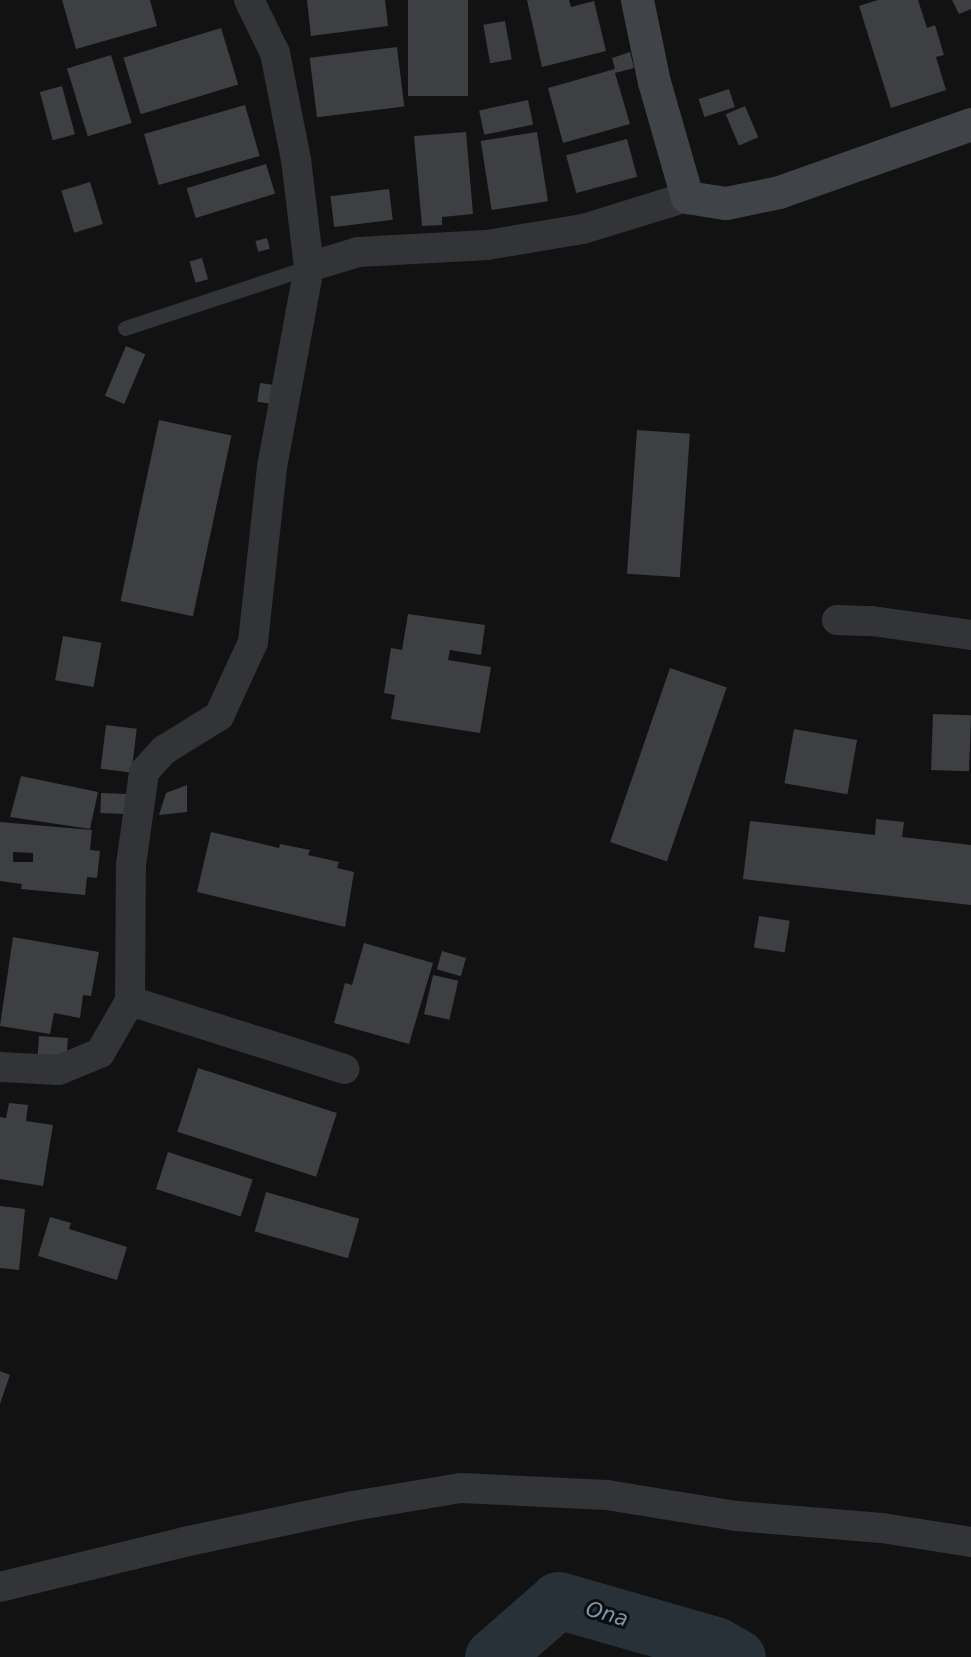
<!DOCTYPE html>
<style>
body{margin:0}
#map{position:relative;width:971px;height:1657px;overflow:hidden;background:#121213;font-family:"DejaVu Sans",sans-serif}
div>[style]{position:absolute}
.river>*{height:57px;margin:-28.5px;padding:0 28.5px;transform-origin:28.5px;border-radius:28.5px;background:#283137}
.building>*{inset:0;background:#3d3f43;transform-origin:0 0}
.lane>*{height:15px;margin:-7.5px;padding:0 7.5px;transform-origin:7.5px;border-radius:7.5px;background:#323438}
.street>*{height:30px;margin:-15px;padding:0 15px;transform-origin:15px;border-radius:15px;background:#323438}
.secondary>*{height:33px;margin:-16.5px;padding:0 16.5px;transform-origin:16.5px;border-radius:16.5px;background:#404348}
span{translate:-50% -50%;white-space:nowrap;text-align:center;line-height:1.15;-webkit-text-stroke:6px #0d0d0e;paint-order:stroke}
.water-label{font-size:21px;color:#7899b1;font-style:italic}
</style>
<div id="map">
<div class="river">
<div style="left:493px;top:1657px;width:86px;rotate:-41.2deg"></div>
<div style="left:558px;top:1600px;width:163px;rotate:16deg"></div>
<div style="left:715px;top:1645px;width:25px;rotate:29deg"></div>
</div>
<div class="building">
<div style="clip-path:polygon(62px 0,150px 0,157px 26px,76px 49px)"></div>
<div style="clip-path:polygon(307px 0,385px 0,388px 26px,311px 36px)"></div>
<div style="left:408px;top:0;width:60px;height:96px"></div>
<div style="clip-path:polygon(527px 0,569px 0,571px 7px,594px 1px,606px 51px,542px 67px)"></div>
<div style="clip-path:polygon(878px 0,918px 0,927px 28px,935px 25px,944px 55px,936px 57px,946px 90px,891px 108px,859px 6px)"></div>
<div style="clip-path:polygon(952px 0,971px 0,971px 9px,959px 14px)"></div>
<div style="left:505px;top:21px;width:39px;height:22px;rotate:80deg"></div>
<div style="left:221px;top:28px;width:59px;height:102px;rotate:73deg"></div>
<div style="left:397px;top:47px;width:60px;height:88px;rotate:83deg"></div>
<div style="clip-path:polygon(630px 52px,634px 68px,615px 73px,630px 124px,563px 143px,548px 88px,615px 69px,612px 58px)"></div>
<div style="left:111px;top:55px;width:71px;height:46px;rotate:73deg"></div>
<div style="left:62px;top:86px;width:50px;height:23px;rotate:75deg"></div>
<div style="left:729px;top:89px;width:19px;height:32px;rotate:72deg"></div>
<div style="left:528px;top:100px;width:25px;height:50px;rotate:78deg"></div>
<div style="left:245px;top:105px;width:53px;height:105px;rotate:74deg"></div>
<div style="left:745px;top:106px;width:34px;height:21px;rotate:67deg"></div>
<div style="clip-path:polygon(466px 132px,473px 214px,442px 217px,442px 225px,422px 226px,414px 136px)"></div>
<div style="left:537px;top:132px;width:70px;height:57px;rotate:81deg"></div>
<div style="left:627px;top:139px;width:39px;height:63px;rotate:75deg"></div>
<div style="left:266px;top:164px;width:31px;height:83px;rotate:73deg"></div>
<div style="left:90px;top:182px;width:44px;height:30px;rotate:73deg"></div>
<div style="left:389px;top:189px;width:31px;height:59px;rotate:83deg"></div>
<div style="left:267px;top:238px;width:11px;height:12px;rotate:75deg"></div>
<div style="left:202px;top:258px;width:22px;height:13px;rotate:74deg"></div>
<div style="left:126px;top:346px;width:21px;height:54px;rotate:23deg"></div>
<div style="left:260px;top:383px;width:14px;height:19px;rotate:8deg"></div>
<div style="left:159px;top:420px;width:74px;height:185px;rotate:12deg"></div>
<div style="left:637px;top:430px;width:53px;height:144px;rotate:4deg"></div>
<div style="clip-path:polygon(408px 614px,485px 625px,481px 655px,450px 650px,448px 660px,491px 667px,480px 733px,391px 719px,395px 695px,384px 693px,391px 648px,402px 650px)"></div>
<div style="left:63px;top:636px;width:39px;height:45px;rotate:10deg"></div>
<div style="left:670px;top:668px;width:60px;height:184px;rotate:19deg"></div>
<div style="left:933px;top:714px;width:38px;height:56px;rotate:2deg"></div>
<div style="left:106px;top:725px;width:31px;height:44px;rotate:7deg"></div>
<div style="left:794px;top:729px;width:64px;height:55px;rotate:10deg"></div>
<div style="clip-path:polygon(21px 776px,98px 792px,90px 829px,10px 817px)"></div>
<div style="clip-path:polygon(187px 785px,187px 812px,159px 815px,166px 793px)"></div>
<div style="left:101px;top:793px;width:26px;height:20px;rotate:2deg"></div>
<div style="clip-path:polygon(876px 819px,904px 822px,902px 837px,971px 845px,971px 905px,743px 879px,750px 821px,875px 835px)"></div>
<div style="clip-path:polygon(evenodd,0 822px,92px 830px,90px 850px,100px 851px,97px 878px,87px 877px,85px 895px,21px 889px,22px 884px,0 881px,0 822px,13px 852px,33px 853px,33px 862px,13px 862px,13px 852px)"></div>
<div style="clip-path:polygon(211px 832px,279px 848px,280px 844px,310px 850px,308px 855px,339px 862px,337px 868px,354px 872px,345px 927px,197px 892px)"></div>
<div style="left:759px;top:916px;width:31px;height:32px;rotate:9deg"></div>
<div style="clip-path:polygon(13px 937px,99px 952px,91px 996px,83px 995px,80px 1018px,54px 1013px,50px 1034px,0 1026px)"></div>
<div style="clip-path:polygon(364px 943px,433px 963px,409px 1044px,334px 1023px,345px 983px,352px 985px)"></div>
<div style="left:442px;top:951px;width:25px;height:19px;rotate:16deg"></div>
<div style="left:433px;top:975px;width:26px;height:40px;rotate:13deg"></div>
<div style="left:39px;top:1036px;width:29px;height:19px;rotate:4deg"></div>
<div style="left:198px;top:1068px;width:146px;height:67px;rotate:18deg"></div>
<div style="clip-path:polygon(9px 1103px,28px 1105px,26px 1121px,53px 1125px,43px 1186px,0 1179px,0 1117px,6px 1118px)"></div>
<div style="left:168px;top:1152px;width:89px;height:39px;rotate:18deg"></div>
<div style="left:266px;top:1192px;width:97px;height:41px;rotate:16deg"></div>
<div style="clip-path:polygon(0 1206px,25px 1209px,19px 1270px,0 1268px)"></div>
<div style="clip-path:polygon(50px 1217px,71px 1223px,69px 1229px,127px 1247px,117px 1280px,38px 1256px)"></div>
<div style="clip-path:polygon(0 1371px,10px 1375px,0 1404px)"></div>
</div>
<div class="lane">
<div style="left:125px;top:328px;width:194px;rotate:-18.3deg"></div>
</div>
<div class="street">
<div style="left:309px;top:267px;width:51px;rotate:-17deg"></div>
<div style="left:358px;top:252px;width:129px;rotate:-3.1deg"></div>
<div style="left:487px;top:245px;width:97px;rotate:-9.5deg"></div>
<div style="left:583px;top:229px;width:109px;rotate:-17.1deg"></div>
<div style="left:837px;top:620px;width:35px;rotate:2deg"></div>
<div style="left:872px;top:621px;width:100px;rotate:8deg"></div>
<div style="left:130px;top:1001px;width:225px;rotate:17.6deg"></div>
<div style="left:0;top:1067px;width:59px;rotate:2.9deg"></div>
<div style="left:59px;top:1070px;width:44px;rotate:-22.5deg"></div>
<div style="left:100px;top:1053px;width:60px;rotate:-60deg"></div>
<div style="left:130px;top:1001px;width:136px;rotate:-89.6deg"></div>
<div style="left:131px;top:865px;width:94px;rotate:-82deg"></div>
<div style="left:144px;top:772px;width:30px;rotate:-48deg"></div>
<div style="left:164px;top:750px;width:65px;rotate:-31.7deg"></div>
<div style="left:219px;top:716px;width:81px;rotate:-65.3deg"></div>
<div style="left:253px;top:642px;width:176px;rotate:-83.8deg"></div>
<div style="left:272px;top:467px;width:203px;rotate:-79.5deg"></div>
<div style="left:309px;top:267px;width:108px;rotate:-96.9deg"></div>
<div style="left:296px;top:160px;width:109px;rotate:-101.1deg"></div>
<div style="left:275px;top:53px;width:59px;rotate:-116.1deg"></div>
<div style="left:0;top:1587px;width:189px;rotate:-13.7deg"></div>
<div style="left:184px;top:1542px;width:173px;rotate:-12deg"></div>
<div style="left:353px;top:1506px;width:109px;rotate:-9.5deg"></div>
<div style="left:460px;top:1488px;width:147px;rotate:2.7deg"></div>
<div style="left:607px;top:1495px;width:131px;rotate:9.2deg"></div>
<div style="left:736px;top:1516px;width:146px;rotate:4.7deg"></div>
<div style="left:882px;top:1528px;width:90px;rotate:8.9deg"></div>
</div>
<div class="secondary">
<div style="left:637px;top:0;width:84px;rotate:78.3deg"></div>
<div style="left:654px;top:82px;width:120px;rotate:74deg"></div>
<div style="left:687px;top:197px;width:39px;rotate:9deg"></div>
<div style="left:726px;top:203px;width:54px;rotate:-11.7deg"></div>
<div style="left:779px;top:192px;width:204px;rotate:-19.5deg"></div>
</div>
<div class="water-label">
<span style="left:607px;top:1614px;rotate:16deg">Ona</span>
</div>
</div>
